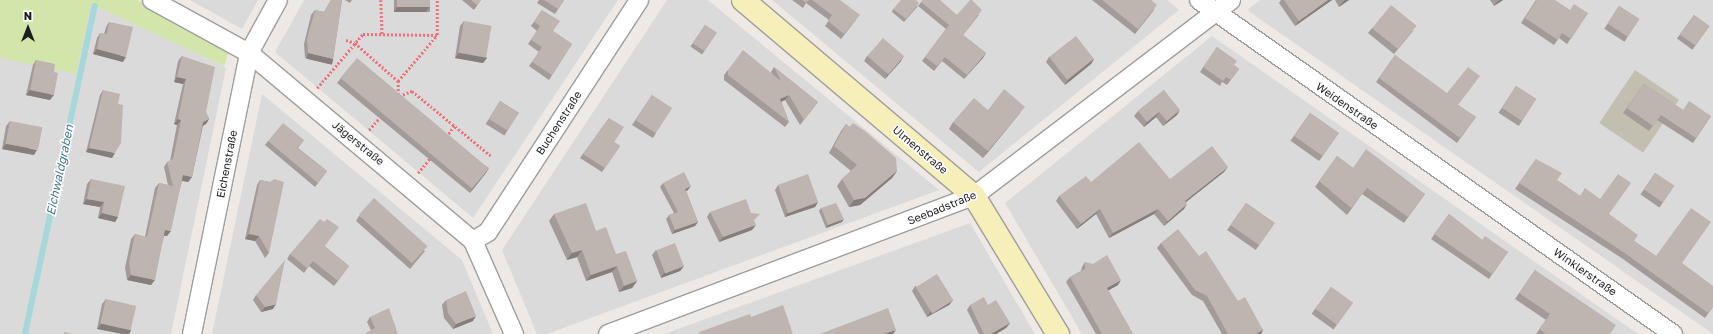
<!DOCTYPE html>
<meta charset="utf-8">
<style>
body{margin:0}
#map{position:relative;width:1713px;height:334px;overflow:hidden;background:#eee9e4;font-family:"Golos Text",sans-serif}
div>[style]{position:absolute}
.residential>*{inset:0;background:#dbdadb}
.construction>*{inset:0;background:#c2bfb0;transform-origin:0 0}
.grass>*{inset:0;background:#d2e6ab}
.stream>*{height:5.5px;margin:-2.75px;padding:0 2.75px;transform-origin:2.75px;border-radius:2.75px;background:#a6d7da}
.path>*{height:2.5px;margin-top:-1.25px;transform-origin:0;background:repeating-linear-gradient(90deg,#f36f78 0 2px,transparent 0 4px)}
.roads{filter:drop-shadow(1px 0 #9e9e9e) drop-shadow(-1px 0 #9e9e9e) drop-shadow(0 1px #9e9e9e) drop-shadow(0 -1px #9e9e9e)}
.street>*{height:18px;margin:-9px;padding:0 9px;transform-origin:9px;border-radius:9px;background:#fff}
.secondary>*{height:22px;margin:-11px;padding:0 11px;transform-origin:11px;border-radius:11px;background:#f6efb9}
.wall>*{inset:0;background:#a39b97;transform-origin:0 0}
.shaded-wall>*{inset:0;background:#857e7b;transform-origin:0 0}
.building>*{inset:0;background:#beb4b0;transform-origin:0 0}
span{translate:-50% -50%;white-space:nowrap;text-align:center;line-height:1.15;-webkit-text-stroke:3px #fff;paint-order:stroke}
.street-label{font-size:11px;color:#1d1d1d}
.water-label{font-size:12px;color:#457992;font-style:italic}
.north{position:absolute;left:8px;top:8px;width:40px;height:40px;-webkit-text-stroke:3px #fff;paint-order:stroke;rotate:0deg;font-size:11px;font-weight:700;line-height:16px;text-align:center;color:#1d1d1d}
.north::after{content:'';display:block;margin:auto;width:14px;height:18px;background:#1d1d1d;clip-path:polygon(50% 0,100% 100%,50% 72%,0 100%)}
</style>
<div id="map">
<div class="residential">
<div style="clip-path:polygon(0 0,106px 0,226px 68px,171px 334px,0 334px)"></div>
<div style="clip-path:polygon(190px 0,258px 0,242px 29px)"></div>
<div style="clip-path:polygon(304px 0,618px 0,473px 218px,275px 52px)"></div>
<div style="clip-path:polygon(667px 0,708px 0,939px 190px,547px 334px,537px 334px,502px 250px)"></div>
<div style="clip-path:polygon(772px 0,1167px 0,1179px 10px,979px 172px)"></div>
<div style="clip-path:polygon(1260px 0,1713px 0,1713px 334px,1247px 10px)"></div>
<div style="clip-path:polygon(1212px 36px,1638px 334px,1082px 334px,1005px 203px)"></div>
<div style="clip-path:polygon(262px 94px,462px 260px,493px 334px,212px 334px)"></div>
<div style="clip-path:polygon(970px 223px,1035px 334px,664px 334px)"></div>
</div>
<div class="construction">
<div style="left:1635px;top:70px;width:53px;height:64px;rotate:34deg"></div>
</div>
<div class="grass">
<div style="clip-path:polygon(0 0,138px 0,229px 52px,224px 66px,91px 4px,76px 74px,0 58px)"></div>
</div>
<div class="stream">
<div style="left:25px;top:334px;width:335px;rotate:-78deg"></div>
</div>
<div class="path">
<div style="left:381px;top:0;width:34px;rotate:88deg"></div>
<div style="left:346px;top:40px;width:9px;rotate:18deg"></div>
<div style="left:355px;top:43px;width:57px;rotate:41.5deg"></div>
<div style="left:317px;top:88px;width:71px;rotate:-49.6deg"></div>
<div style="left:363px;top:34px;width:74px;rotate:0.8deg"></div>
<div style="left:398px;top:95px;width:14px;rotate:-90deg"></div>
<div style="left:398px;top:81px;width:60px;rotate:-49.7deg"></div>
<div style="left:437px;top:35px;width:35px;rotate:-90deg"></div>
<div style="left:399px;top:96px;width:14px;rotate:-21deg"></div>
<div style="left:412px;top:91px;width:102px;rotate:39.4deg"></div>
<div style="left:369px;top:130px;width:18px;rotate:-49deg"></div>
<div style="left:446px;top:137px;width:14px;rotate:-54deg"></div>
<div style="left:418px;top:173px;width:21px;rotate:-51deg"></div>
</div>
<div class="roads">
<div class="street">
<div style="left:152px;top:0;width:111px;rotate:28.7deg"></div>
<div style="left:249px;top:53px;width:292px;rotate:40deg"></div>
<div style="left:473px;top:241px;width:102px;rotate:66.2deg"></div>
<div style="left:1199px;top:0;width:580px;rotate:35.17deg"></div>
<div style="left:473px;top:241px;width:17px;rotate:-31deg"></div>
<div style="left:488px;top:232px;width:277px;rotate:-56.9deg"></div>
<div style="left:192px;top:334px;width:287px;rotate:-78.5deg"></div>
<div style="left:249px;top:53px;width:60px;rotate:-61.3deg"></div>
<div style="left:608px;top:334px;width:391px;rotate:-20.7deg"></div>
<div style="left:974px;top:196px;width:323px;rotate:-37.3deg"></div>
</div>
<div class="secondary">
<div style="left:743px;top:0;width:303px;rotate:40.3deg"></div>
<div style="left:974px;top:196px;width:162px;rotate:58.7deg"></div>
</div>
</div>
<div class="wall">
<div style="clip-path:polygon(331px 0,342px 0,333px 59px,330px 64px,305px 58px,304px 44px,311px 15px,315px 10px,324px 12px)"></div>
<div style="clip-path:polygon(345px 0,352px 0,350px 3px)"></div>
<div style="left:394px;top:0;width:36px;height:12px"></div>
<div style="clip-path:polygon(462px 0,481px 0,474px 10px)"></div>
<div style="clip-path:polygon(539px 0,564px 0,555px 14px,537px 3px)"></div>
<div style="clip-path:polygon(792px 0,840px 0,856px 20px,841px 39px,825px 26px,829px 20px,806px 3px,803px 8px)"></div>
<div style="clip-path:polygon(923px 0,957px 15px,979px 15px,963px 35px,986px 53px,964px 79px,942px 61px,934px 71px,922px 61px,946px 29px,918px 6px)"></div>
<div style="clip-path:polygon(1092px 0,1151px 0,1154px 10px,1135px 34px)"></div>
<div style="clip-path:polygon(1281px 0,1332px 0,1295px 26px,1279px 3px)"></div>
<div style="clip-path:polygon(1335px 0,1349px 0,1339px 7px)"></div>
<div style="clip-path:polygon(1490px 0,1503px 0,1494px 6px)"></div>
<div style="clip-path:polygon(1536px 0,1570px 10px,1588px 13px,1567px 44px,1559px 38px,1554px 45px,1521px 23px)"></div>
<div style="clip-path:polygon(918px 6px,904px 22px,892px 12px,893px 9px)"></div>
<div style="left:1619px;top:6px;width:24px;height:27px;rotate:33deg"></div>
<div style="clip-path:polygon(542px 10px,553px 31px,572px 44px,549px 80px,529px 66px,539px 52px,528px 44px,537px 31px,531px 26px)"></div>
<div style="left:1694px;top:15px;width:19px;height:29px;rotate:36deg"></div>
<div style="clip-path:polygon(464px 21px,487px 58px,483px 63px,455px 58px,460px 26px)"></div>
<div style="clip-path:polygon(109px 22px,123px 62px,93px 54px,97px 38px,100px 33px,104px 34px,106px 27px)"></div>
<div style="left:705px;top:25px;width:14px;height:26px;rotate:34deg"></div>
<div style="clip-path:polygon(1372px 28px,1413px 31px,1394px 54px,1368px 33px)"></div>
<div style="clip-path:polygon(1217px 47px,1234px 65px,1239px 69px,1227px 85px,1222px 82px,1220px 86px,1200px 72px)"></div>
<div style="clip-path:polygon(1395px 55px,1458px 105px,1476px 117px,1457px 143px,1376px 82px)"></div>
<div style="clip-path:polygon(182px 56px,209px 119px,206px 124px,203px 126px,192px 177px,188px 182px,182px 181px,167px 236px,164px 236px,151px 285px,127px 280px,125px 268px,131px 239px,135px 234px,145px 237px,155px 188px,159px 183px,168px 185px,164px 167px,167px 162px,170px 161px,177px 125px,174px 124px,183px 84px,174px 82px,178px 61px)"></div>
<div style="clip-path:polygon(867px 56px,901px 61px,885px 79px,864px 61px)"></div>
<div style="clip-path:polygon(1049px 57px,1094px 59px,1091px 64px,1065px 85px,1046px 62px)"></div>
<div style="clip-path:polygon(36px 60px,54px 72px,50px 100px,26px 95px,33px 65px)"></div>
<div style="clip-path:polygon(774px 67px,818px 102px,800px 125px,785px 100px,781px 101px,789px 122px,785px 127px,724px 80px,724px 75px,728px 70px,772px 74px,771px 72px)"></div>
<div style="clip-path:polygon(341px 78px,489px 168px,470px 193px,337px 83px)"></div>
<div style="clip-path:polygon(1644px 84px,1683px 110px,1711px 116px,1693px 143px,1657px 120px,1649px 131px,1623px 113px)"></div>
<div style="left:1516px;top:86px;width:24px;height:32px;rotate:33deg"></div>
<div style="clip-path:polygon(103px 90px,118px 104px,112px 158px,86px 152px,100px 95px)"></div>
<div style="clip-path:polygon(1164px 90px,1177px 115px,1163px 126px,1156px 117px,1144px 127px,1134px 116px,1138px 111px)"></div>
<div style="clip-path:polygon(652px 95px,656px 133px,653px 138px,632px 125px)"></div>
<div style="left:500px;top:101px;width:22px;height:27px;rotate:32deg"></div>
<div style="clip-path:polygon(988px 110px,1020px 113px,983px 158px,949px 129px,953px 122px)"></div>
<div style="left:1310px;top:113px;width:35px;height:34px;rotate:35deg"></div>
<div style="clip-path:polygon(609px 118px,614px 142px,620px 146px,602px 172px,580px 158px)"></div>
<div style="clip-path:polygon(10px 121px,34px 155px,2px 149px,6px 126px)"></div>
<div style="clip-path:polygon(846px 124px,897px 171px,892px 178px,860px 205px,849px 207px,837px 186px,842px 179px,851px 171px,829px 153px,841px 131px)"></div>
<div style="clip-path:polygon(304px 140px,298px 148px,327px 171px,315px 187px,265px 145px,268px 141px)"></div>
<div style="clip-path:polygon(1337px 156px,1353px 168px,1425px 194px,1404px 223px,1362px 194px,1347px 215px,1315px 187px)"></div>
<div style="clip-path:polygon(1536px 159px,1557px 180px,1580px 196px,1609px 214px,1634px 241px,1656px 256px,1682px 263px,1713px 307px,1705px 318px,1623px 259px,1515px 189px)"></div>
<div style="clip-path:polygon(1224px 172px,1186px 202px,1184px 209px,1164px 226px,1154px 214px,1109px 238px,1096px 214px,1077px 229px,1056px 201px,1059px 196px,1091px 182px,1170px 179px)"></div>
<div style="left:1655px;top:173px;width:23px;height:26px;rotate:34deg"></div>
<div style="clip-path:polygon(91px 179px,118px 217px,115px 222px,98px 218px,100px 207px,83px 204px,87px 184px)"></div>
<div style="clip-path:polygon(260px 180px,270px 182px,269px 253px,265px 258px,255px 241px,245px 239px,257px 185px)"></div>
<div style="clip-path:polygon(663px 183px,688px 190px,686px 191px,698px 222px,695px 226px,672px 234px,666px 219px,669px 215px,674px 213px,660px 187px)"></div>
<div style="clip-path:polygon(778px 185px,818px 202px,815px 207px,785px 217px,775px 190px)"></div>
<div style="left:1246px;top:203px;width:35px;height:33px;rotate:35deg"></div>
<div style="clip-path:polygon(821px 208px,842px 222px,826px 228px,819px 211px)"></div>
<div style="clip-path:polygon(710px 212px,754px 221px,752px 230px,719px 242px,707px 217px)"></div>
<div style="clip-path:polygon(554px 214px,596px 231px,637px 281px,632px 288px,619px 292px,612px 272px,586px 281px,577px 257px,567px 260px,549px 221px)"></div>
<div style="clip-path:polygon(1449px 214px,1482px 240px,1508px 252px,1489px 279px,1431px 239px)"></div>
<div style="clip-path:polygon(359px 216px,425px 251px,410px 269px,356px 221px)"></div>
<div style="clip-path:polygon(1161px 243px,1199px 256px,1263px 330px,1261px 334px,1222px 334px,1203px 301px,1192px 295px,1157px 248px)"></div>
<div style="clip-path:polygon(325px 247px,349px 266px,334px 286px,309px 266px,304px 273px,287px 259px,290px 254px)"></div>
<div style="clip-path:polygon(656px 250px,684px 266px,680px 271px,661px 278px,652px 255px)"></div>
<div style="clip-path:polygon(1085px 262px,1118px 285px,1108px 290px,1133px 334px,1096px 334px,1066px 282px,1070px 277px,1081px 271px,1082px 267px)"></div>
<div style="clip-path:polygon(1535px 270px,1610px 334px,1536px 334px,1546px 320px,1515px 299px)"></div>
<div style="clip-path:polygon(915px 286px,953px 300px,949px 305px,927px 317px,912px 291px)"></div>
<div style="left:1331px;top:287px;width:27px;height:33px;rotate:36deg"></div>
<div style="clip-path:polygon(256px 295px,273px 309px,261px 312px,253px 300px)"></div>
<div style="clip-path:polygon(106px 299px,131px 330px,129px 334px,123px 334px,97px 329px,102px 304px)"></div>
<div style="clip-path:polygon(446px 300px,473px 321px,453px 329px,444px 318px,442px 305px)"></div>
<div style="clip-path:polygon(970px 305px,988px 305px,1010px 323px,1006px 328px,996px 334px,979px 334px,967px 310px)"></div>
<div style="clip-path:polygon(370px 317px,398px 334px,371px 330px,367px 322px)"></div>
</div>
<div class="shaded-wall">
<div style="clip-path:polygon(1328px 0,1332px 0,1295px 26px,1299px 21px)"></div>
<div style="clip-path:polygon(1345px 0,1349px 0,1339px 7px,1343px 2px)"></div>
<div style="clip-path:polygon(1500px 0,1503px 0,1494px 6px,1498px 1px)"></div>
<div style="clip-path:polygon(397px 7px,430px 7px,426px 12px,394px 12px)"></div>
<div style="clip-path:polygon(97px 49px,126px 57px,123px 62px,93px 54px)"></div>
<div style="left:308px;top:53px;width:26px;height:6px;rotate:13deg"></div>
<div style="clip-path:polygon(459px 53px,487px 58px,483px 63px,455px 58px)"></div>
<div style="clip-path:polygon(986px 53px,983px 58px,964px 79px,967px 75px)"></div>
<div style="clip-path:polygon(904px 56px,901px 61px,885px 79px,888px 74px)"></div>
<div style="clip-path:polygon(1094px 59px,1091px 64px,1065px 85px,1068px 80px)"></div>
<div style="clip-path:polygon(177px 77px,186px 79px,183px 84px,174px 82px)"></div>
<div style="clip-path:polygon(30px 90px,54px 95px,50px 100px,26px 95px)"></div>
<div style="clip-path:polygon(789px 95px,785px 100px,777px 104px,780px 99px)"></div>
<div style="clip-path:polygon(1025px 107px,1020px 113px,983px 158px,988px 151px)"></div>
<div style="clip-path:polygon(1180px 110px,1177px 115px,1163px 126px,1167px 121px)"></div>
<div style="clip-path:polygon(1159px 112px,1156px 117px,1144px 127px,1147px 122px)"></div>
<div style="clip-path:polygon(178px 119px,181px 120px,177px 125px,174px 124px)"></div>
<div style="clip-path:polygon(209px 119px,206px 124px,200px 127px,203px 122px)"></div>
<div style="clip-path:polygon(6px 144px,37px 150px,34px 155px,2px 149px)"></div>
<div style="clip-path:polygon(89px 148px,115px 153px,112px 158px,86px 152px)"></div>
<div style="clip-path:polygon(1228px 167px,1224px 172px,1181px 206px,1185px 201px)"></div>
<div style="clip-path:polygon(489px 168px,486px 173px,470px 193px,473px 188px)"></div>
<div style="clip-path:polygon(897px 171px,892px 178px,860px 205px,849px 207px,854px 200px)"></div>
<div style="clip-path:polygon(183px 175px,192px 177px,188px 182px,179px 180px)"></div>
<div style="clip-path:polygon(691px 186px,688px 190px,682px 193px,685px 189px)"></div>
<div style="clip-path:polygon(87px 199px,104px 202px,100px 207px,83px 204px)"></div>
<div style="clip-path:polygon(818px 202px,815px 207px,785px 217px,788px 212px)"></div>
<div style="clip-path:polygon(1187px 204px,1184px 209px,1164px 226px,1168px 221px)"></div>
<div style="clip-path:polygon(1100px 209px,1096px 214px,1077px 229px,1081px 224px)"></div>
<div style="clip-path:polygon(1158px 209px,1154px 214px,1109px 238px,1113px 233px)"></div>
<div style="clip-path:polygon(102px 213px,118px 217px,115px 222px,98px 218px)"></div>
<div style="clip-path:polygon(844px 219px,842px 222px,826px 228px,828px 225px)"></div>
<div style="clip-path:polygon(698px 222px,695px 226px,672px 234px,675px 230px)"></div>
<div style="clip-path:polygon(756px 225px,752px 230px,719px 242px,723px 237px)"></div>
<div style="clip-path:polygon(165px 230px,171px 231px,167px 236px,162px 235px)"></div>
<div style="clip-path:polygon(249px 234px,259px 236px,255px 241px,245px 239px)"></div>
<div style="clip-path:polygon(582px 250px,577px 257px,567px 260px,572px 253px)"></div>
<div style="clip-path:polygon(617px 266px,612px 272px,586px 281px,591px 275px)"></div>
<div style="clip-path:polygon(684px 266px,680px 271px,661px 278px,664px 273px)"></div>
<div style="clip-path:polygon(131px 275px,155px 280px,151px 285px,127px 280px)"></div>
<div style="clip-path:polygon(1121px 280px,1118px 285px,1104px 293px,1107px 288px)"></div>
<div style="clip-path:polygon(637px 281px,632px 288px,619px 292px,624px 286px)"></div>
<div style="clip-path:polygon(953px 300px,949px 305px,927px 317px,930px 312px)"></div>
<div style="clip-path:polygon(276px 304px,273px 309px,261px 312px,265px 307px)"></div>
<div style="clip-path:polygon(476px 316px,473px 321px,453px 329px,456px 324px)"></div>
<div style="clip-path:polygon(1010px 323px,1006px 328px,996px 334px,991px 334px)"></div>
<div style="clip-path:polygon(101px 324px,131px 330px,129px 334px,123px 334px,97px 329px)"></div>
<div style="clip-path:polygon(896px 330px,893px 334px,883px 334px)"></div>
<div style="clip-path:polygon(1263px 330px,1261px 334px,1256px 334px)"></div>
</div>
<div class="building">
<div style="clip-path:polygon(331px 0,342px 0,333px 59px,308px 53px,307px 39px,315px 10px,324px 12px)"></div>
<div style="left:397px;top:0;width:33px;height:7px"></div>
<div style="clip-path:polygon(471px 0,481px 0,477px 5px)"></div>
<div style="clip-path:polygon(544px 0,564px 0,558px 9px)"></div>
<div style="clip-path:polygon(802px 0,809px 0,806px 3px)"></div>
<div style="clip-path:polygon(812px 0,840px 0,860px 15px,844px 34px,828px 21px,832px 15px)"></div>
<div style="clip-path:polygon(901px 0,916px 0,919px 3px,906px 19px,893px 9px)"></div>
<div style="clip-path:polygon(923px 0,940px 0,957px 15px,970px 0,972px 0,982px 10px,963px 35px,986px 53px,967px 75px,945px 57px,937px 66px,925px 57px,949px 25px,921px 2px)"></div>
<div style="clip-path:polygon(1102px 0,1151px 0,1157px 5px,1138px 29px)"></div>
<div style="clip-path:polygon(1284px 0,1328px 0,1299px 21px)"></div>
<div style="clip-path:polygon(1537px 0,1555px 0,1570px 10px,1574px 4px,1588px 13px,1571px 39px,1562px 33px,1558px 40px,1525px 18px)"></div>
<div style="left:1391px;top:5px;width:33px;height:30px;rotate:39deg"></div>
<div style="left:1619px;top:6px;width:24px;height:21px;rotate:33deg"></div>
<div style="clip-path:polygon(542px 10px,560px 21px,553px 31px,572px 44px,552px 75px,532px 62px,542px 47px,531px 40px,540px 26px,534px 22px)"></div>
<div style="left:1694px;top:15px;width:19px;height:24px;rotate:36deg"></div>
<div style="left:464px;top:21px;width:28px;height:32px;rotate:10deg"></div>
<div style="clip-path:polygon(109px 22px,133px 27px,126px 57px,97px 49px,100px 33px,107px 34px)"></div>
<div style="left:705px;top:25px;width:14px;height:22px;rotate:34deg"></div>
<div style="left:1076px;top:36px;width:29px;height:34px;rotate:52deg"></div>
<div style="left:883px;top:38px;width:28px;height:24px;rotate:41deg"></div>
<div style="clip-path:polygon(1217px 47px,1237px 61px,1234px 65px,1239px 69px,1231px 80px,1226px 77px,1223px 81px,1203px 67px)"></div>
<div style="clip-path:polygon(743px 50px,781px 81px,774px 67px,818px 102px,804px 120px,789px 95px,780px 99px,789px 122px,728px 75px,728px 70px)"></div>
<div style="clip-path:polygon(1395px 55px,1447px 93px,1468px 67px,1480px 76px,1458px 105px,1476px 117px,1460px 138px,1379px 78px)"></div>
<div style="clip-path:polygon(182px 56px,215px 67px,206px 112px,209px 119px,203px 122px,192px 177px,183px 175px,171px 231px,165px 230px,155px 280px,131px 275px,129px 263px,135px 234px,147px 237px,159px 183px,173px 186px,167px 162px,173px 159px,181px 120px,178px 119px,186px 79px,177px 77px)"></div>
<div style="left:357px;top:58px;width:172px;height:26px;rotate:40deg"></div>
<div style="clip-path:polygon(36px 60px,55px 64px,54px 72px,58px 73px,54px 95px,30px 90px)"></div>
<div style="clip-path:polygon(1644px 84px,1683px 110px,1689px 101px,1711px 116px,1696px 138px,1661px 115px,1653px 126px,1627px 108px)"></div>
<div style="left:1516px;top:86px;width:24px;height:26px;rotate:33deg"></div>
<div style="clip-path:polygon(1004px 89px,1025px 107px,988px 151px,953px 122px,974px 98px,988px 110px)"></div>
<div style="clip-path:polygon(103px 90px,120px 94px,118px 104px,123px 105px,121px 143px,115px 153px,89px 148px)"></div>
<div style="clip-path:polygon(1164px 90px,1180px 110px,1167px 121px,1159px 112px,1147px 122px,1138px 111px)"></div>
<div style="left:652px;top:95px;width:24px;height:30px;rotate:33deg"></div>
<div style="left:500px;top:101px;width:22px;height:21px;rotate:32deg"></div>
<div style="left:1310px;top:113px;width:35px;height:28px;rotate:35deg"></div>
<div style="clip-path:polygon(609px 118px,624px 127px,614px 142px,620px 146px,605px 168px,583px 154px)"></div>
<div style="left:10px;top:121px;width:33px;height:23px;rotate:11deg"></div>
<div style="clip-path:polygon(283px 123px,304px 140px,297px 148px,327px 171px,318px 183px,268px 141px)"></div>
<div style="clip-path:polygon(853px 123px,865px 131px,896px 158px,897px 171px,865px 198px,854px 200px,842px 179px,857px 165px,834px 146px,846px 124px,849px 127px)"></div>
<div style="clip-path:polygon(1139px 142px,1170px 179px,1212px 146px,1228px 167px,1185px 201px,1187px 204px,1168px 221px,1158px 209px,1113px 233px,1100px 209px,1081px 224px,1059px 196px,1086px 176px,1091px 182px)"></div>
<div style="clip-path:polygon(1366px 149px,1425px 194px,1408px 217px,1367px 188px,1351px 208px,1319px 181px,1337px 156px,1353px 168px)"></div>
<div style="clip-path:polygon(1536px 159px,1562px 173px,1557px 180px,1580px 196px,1585px 188px,1600px 199px,1618px 174px,1631px 183px,1609px 214px,1638px 235px,1634px 241px,1656px 256px,1691px 208px,1711px 222px,1682px 263px,1713px 286px,1713px 307px,1708px 313px,1626px 254px,1519px 183px)"></div>
<div style="clip-path:polygon(684px 172px,691px 186px,685px 189px,698px 222px,675px 230px,669px 215px,678px 212px,663px 183px)"></div>
<div style="left:1655px;top:173px;width:23px;height:20px;rotate:34deg"></div>
<div style="left:808px;top:174px;width:30px;height:32px;rotate:70deg"></div>
<div style="clip-path:polygon(91px 179px,125px 186px,118px 217px,102px 213px,104px 202px,87px 199px)"></div>
<div style="clip-path:polygon(274px 179px,284px 182px,269px 253px,259px 236px,249px 234px,260px 180px,270px 182px)"></div>
<div style="left:374px;top:198px;width:72px;height:23px;rotate:42deg"></div>
<div style="clip-path:polygon(746px 199px,751px 213px,760px 214px,754px 220px,756px 225px,723px 237px,710px 212px)"></div>
<div style="clip-path:polygon(586px 203px,596px 231px,606px 227px,616px 254px,626px 251px,637px 281px,624px 286px,617px 266px,591px 275px,582px 250px,572px 253px,554px 214px)"></div>
<div style="clip-path:polygon(836px 203px,844px 219px,828px 225px,821px 208px)"></div>
<div style="left:1246px;top:203px;width:35px;height:27px;rotate:35deg"></div>
<div style="clip-path:polygon(1449px 214px,1482px 240px,1485px 236px,1508px 252px,1492px 274px,1434px 234px)"></div>
<div style="clip-path:polygon(320px 219px,324px 222px,327px 219px,339px 227px,325px 246px,349px 266px,338px 281px,313px 261px,307px 268px,290px 254px)"></div>
<div style="clip-path:polygon(1178px 229px,1199px 256px,1206px 251px,1238px 301px,1245px 297px,1263px 330px,1256px 334px,1228px 334px,1207px 296px,1195px 290px,1161px 243px)"></div>
<div style="left:675px;top:243px;width:25px;height:20px;rotate:69deg"></div>
<div style="clip-path:polygon(1107px 255px,1121px 280px,1107px 288px,1133px 334px,1102px 334px,1070px 277px,1085px 269px,1085px 262px,1093px 264px)"></div>
<div style="clip-path:polygon(285px 260px,276px 304px,265px 307px,256px 295px)"></div>
<div style="clip-path:polygon(1535px 270px,1616px 325px,1610px 334px,1546px 334px,1539px 329px,1550px 314px,1519px 293px)"></div>
<div style="left:937px;top:274px;width:31px;height:25px;rotate:58deg"></div>
<div style="left:1331px;top:287px;width:27px;height:27px;rotate:36deg"></div>
<div style="clip-path:polygon(466px 291px,476px 316px,456px 324px,448px 313px,446px 300px)"></div>
<div style="clip-path:polygon(984px 297px,988px 305px,996px 300px,1010px 323px,991px 334px,984px 334px,970px 305px)"></div>
<div style="left:106px;top:299px;width:31px;height:25px;rotate:13deg"></div>
<div style="clip-path:polygon(783px 305px,793px 334px,699px 334px,699px 332px,750px 314px,751px 317px)"></div>
<div style="clip-path:polygon(389px 308px,398px 334px,364px 334px,375px 328px,370px 317px)"></div>
<div style="clip-path:polygon(888px 308px,896px 330px,883px 334px,820px 334px)"></div>
<div style="clip-path:polygon(64px 332px,73px 334px,64px 334px)"></div>
</div>
<div class="street-label">
<span style="left:1347px;top:106px;rotate:35deg">Weidenstraße</span>
<span style="left:559px;top:123px;rotate:-57deg">Buchenstraße</span>
<span style="left:358px;top:143px;rotate:39deg">Jägerstraße</span>
<span style="left:920px;top:150px;rotate:40deg">Ulmenstraße</span>
<span style="left:227px;top:164px;rotate:-79deg">Eichenstraße</span>
<span style="left:942px;top:208px;rotate:-22deg">Seebadstraße</span>
<span style="left:1585px;top:272px;rotate:35deg">Winklerstraße</span>
</div>
<div class="water-label">
<span style="left:60px;top:170px;rotate:-78deg">Eichwaldgraben</span>
</div>
<div class="north">N</div>
</div>
